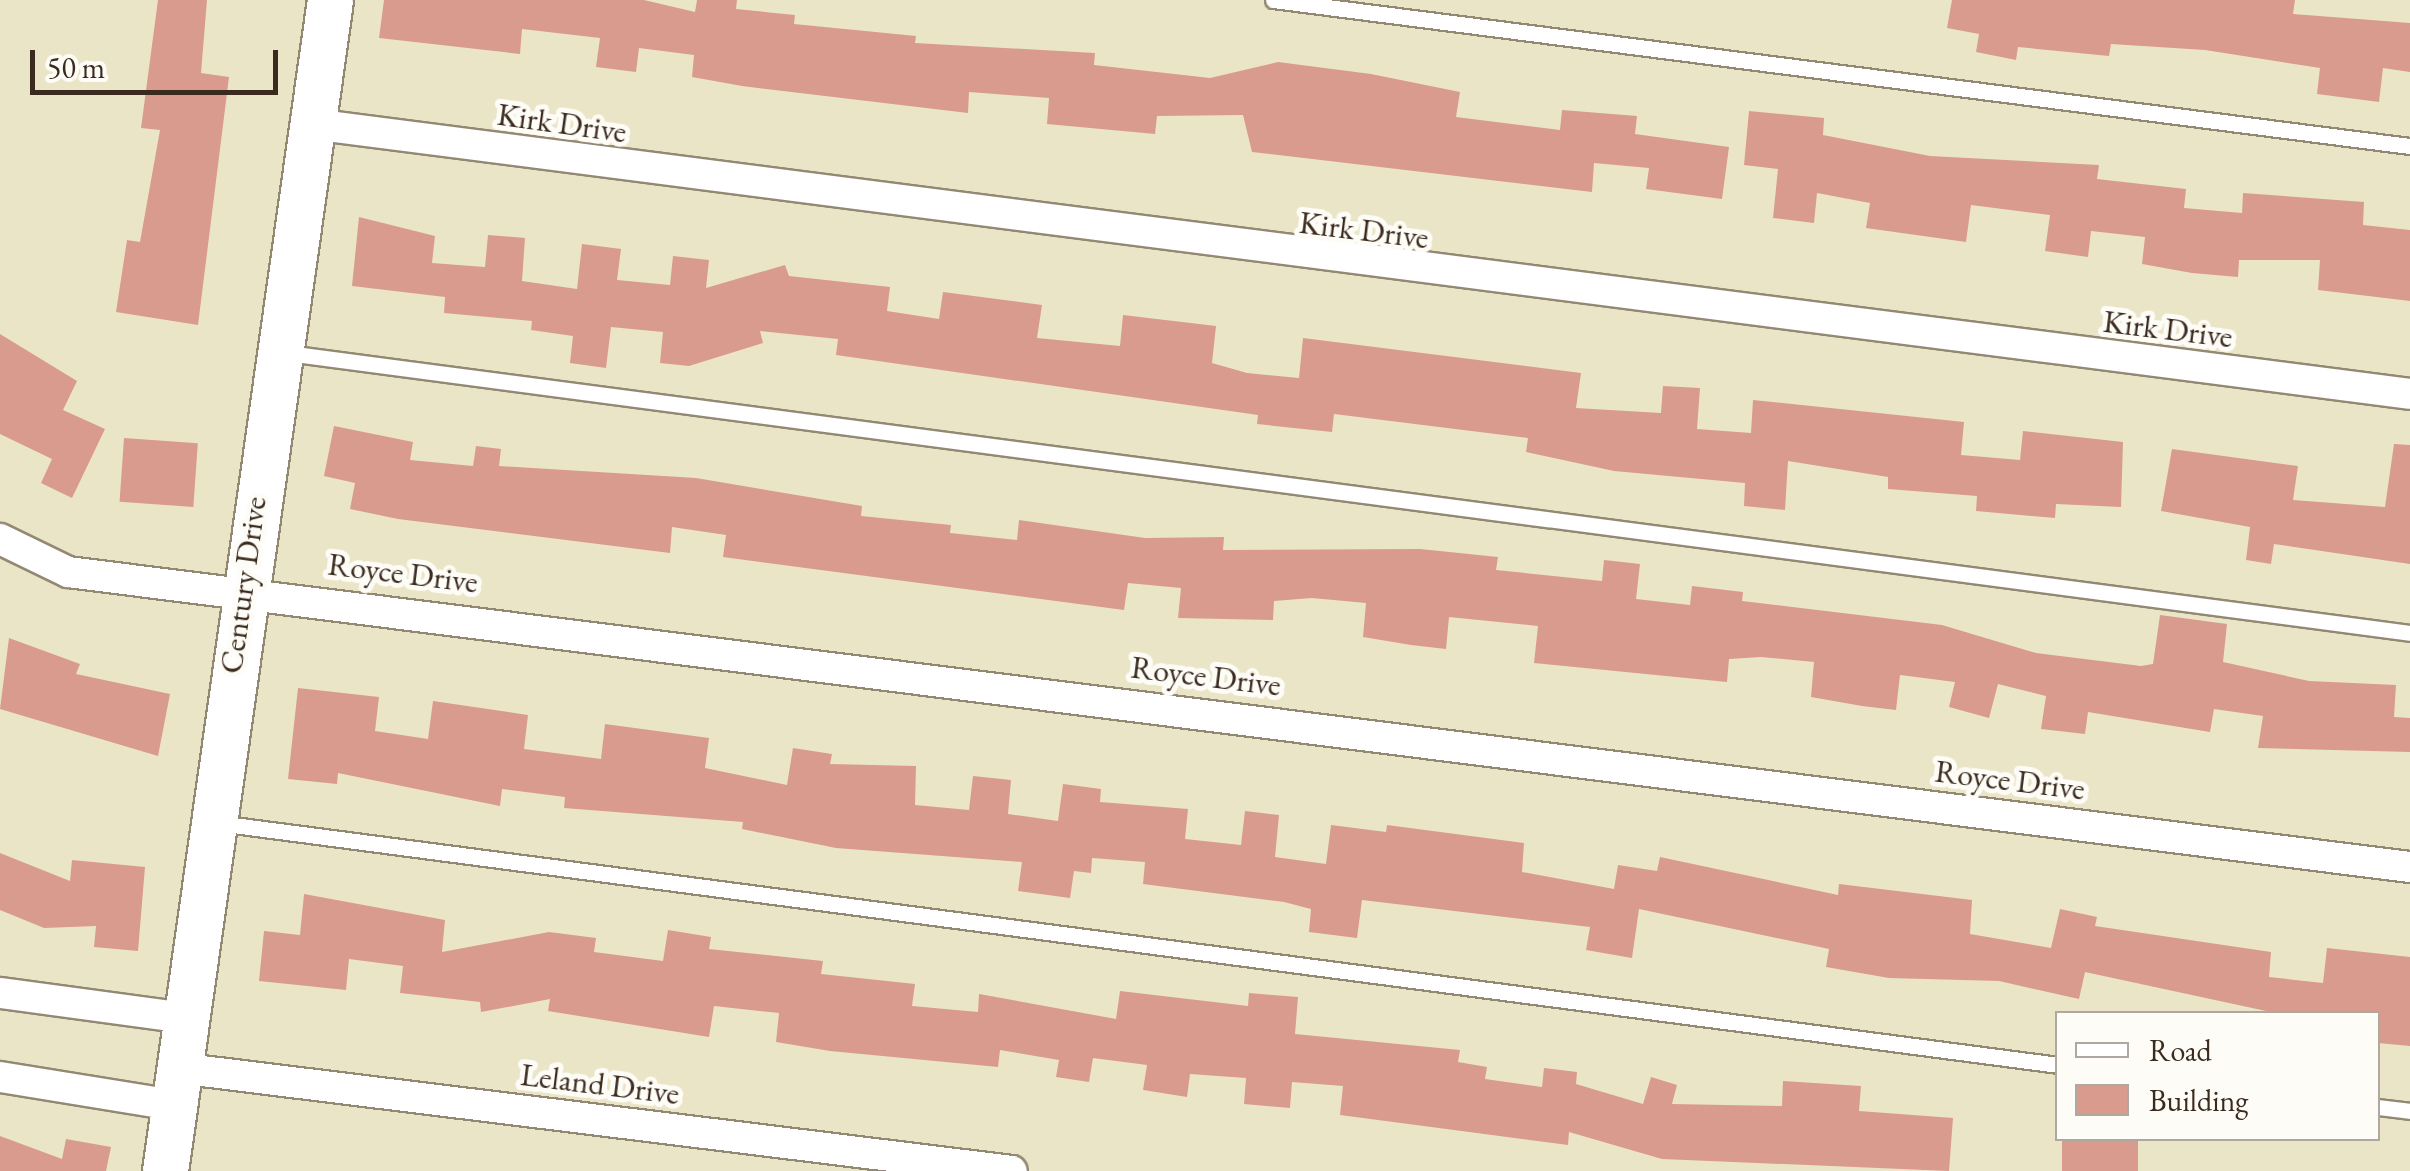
<!DOCTYPE html>
<style>
body{margin:0}
#map{position:relative;width:2410px;height:1171px;overflow:hidden;background:#ebe5c8;font-family:"EB Garamond",serif}
div>[style]{position:absolute}
.building>*{inset:0;background:#d99b8d;transform-origin:0 0}
.roads{filter:drop-shadow(2px 0 #938873) drop-shadow(-2px 0 #938873) drop-shadow(0 2px #938873) drop-shadow(0 -2px #938873)}
.service>*{height:15px;margin:-7.5px;padding:0 7.5px;transform-origin:7.5px;border-radius:7.5px;background:#fff}
.minor>*{height:30px;margin:-15px;padding:0 15px;transform-origin:15px;border-radius:15px;background:#fff}
.secondary>*{height:45px;margin:-22.5px;padding:0 22.5px;transform-origin:22.5px;border-radius:22.5px;background:#fff}
span{translate:-50% -50%;white-space:nowrap;text-align:center;line-height:1.15;-webkit-text-stroke:10px #fdfcf7;paint-order:stroke}
.street-label{font-size:32px;color:#3b2a1e}
.legend{position:absolute;left:2055px;top:1011px;width:325px;height:130px;box-sizing:border-box;background:#fdfcf7;border:2px solid #afa8a0;margin:0;padding:12px 18px;list-style:none;font-size:30px;color:#3b2a1e}
.legend li{display:flex;align-items:center;gap:20px;height:50px}
.legend b{width:50px;border:2px solid #afa8a0}
.scale{position:absolute;left:30px;top:50px;width:248px;height:45px;box-sizing:border-box;border:5px solid #3b2a1e;border-top:0;padding-left:12px;font-size:30px;line-height:35px;white-space:nowrap;color:#3b2a1e;-webkit-text-stroke:8px #fdfcf7;paint-order:stroke}
</style>
<div id="map">
<div class="building">
<div style="clip-path:polygon(158px 0,207px 0,201px 73px,229px 77px,198px 325px,116px 312px,127px 240px,140px 242px,160px 130px,141px 128px)"></div>
<div style="clip-path:polygon(384px 0,644px 0,695px 12px,697px 0,737px 0,736px 9px,795px 15px,794px 24px,916px 36px,915px 43px,1095px 53px,1094px 65px,1210px 78px,1278px 62px,1371px 74px,1460px 92px,1456px 117px,1560px 130px,1562px 110px,1637px 116px,1635px 134px,1729px 147px,1722px 199px,1646px 189px,1649px 168px,1594px 163px,1592px 192px,1252px 152px,1243px 115px,1157px 116px,1155px 134px,1047px 124px,1049px 98px,969px 92px,968px 113px,742px 86px,692px 77px,694px 55px,639px 48px,636px 72px,596px 67px,600px 38px,522px 29px,520px 54px,379px 38px)"></div>
<div style="clip-path:polygon(1952px 0,2295px 0,2293px 14px,2410px 23px,2410px 72px,2383px 68px,2379px 102px,2317px 94px,2320px 68px,2205px 50px,2111px 44px,2109px 56px,2018px 47px,2016px 60px,1976px 52px,1979px 34px,1947px 28px)"></div>
<div style="clip-path:polygon(1749px 111px,1824px 118px,1823px 135px,1930px 156px,2099px 165px,2097px 179px,2186px 189px,2184px 208px,2242px 213px,2243px 193px,2364px 202px,2363px 225px,2410px 230px,2410px 301px,2318px 290px,2320px 260px,2239px 260px,2238px 277px,2192px 273px,2142px 264px,2145px 237px,2091px 231px,2088px 257px,2045px 251px,2050px 215px,1971px 205px,1966px 242px,1866px 228px,1870px 203px,1817px 193px,1814px 223px,1773px 218px,1778px 169px,1744px 165px)"></div>
<div style="clip-path:polygon(359px 217px,435px 236px,432px 263px,485px 267px,488px 235px,525px 238px,522px 281px,577px 289px,582px 244px,621px 249px,617px 280px,670px 285px,673px 256px,709px 260px,706px 288px,785px 265px,789px 276px,890px 287px,887px 311px,939px 319px,943px 292px,1042px 305px,1037px 338px,1120px 346px,1123px 315px,1216px 326px,1212px 363px,1247px 373px,1299px 378px,1303px 338px,1581px 373px,1576px 408px,1661px 413px,1663px 386px,1700px 388px,1697px 429px,1751px 433px,1753px 400px,1964px 422px,1961px 455px,2020px 460px,2023px 431px,2123px 442px,2121px 507px,2056px 504px,2055px 518px,1976px 511px,1977px 496px,1888px 489px,1888px 477px,1788px 461px,1785px 510px,1744px 506px,1745px 483px,1614px 471px,1526px 452px,1528px 438px,1334px 414px,1332px 432px,1257px 424px,1258px 415px,836px 355px,838px 339px,760px 331px,763px 343px,689px 366px,660px 363px,663px 332px,611px 327px,606px 368px,570px 363px,573px 336px,531px 330px,532px 321px,444px 313px,445px 297px,352px 286px)"></div>
<div style="clip-path:polygon(0 334px,77px 381px,63px 410px,105px 429px,72px 498px,41px 483px,52px 459px,0 434px)"></div>
<div style="clip-path:polygon(334px 426px,413px 442px,410px 460px,473px 466px,476px 446px,501px 449px,499px 466px,696px 478px,862px 506px,861px 516px,951px 525px,950px 533px,1017px 540px,1019px 520px,1145px 538px,1224px 537px,1223px 550px,1420px 549px,1498px 557px,1496px 570px,1602px 581px,1604px 560px,1640px 564px,1636px 599px,1690px 605px,1692px 586px,1743px 592px,1742px 601px,1942px 625px,2036px 653px,2141px 666px,2153px 664px,2160px 615px,2227px 624px,2223px 662px,2309px 681px,2396px 685px,2394px 717px,2410px 718px,2410px 752px,2258px 748px,2263px 716px,2214px 709px,2210px 732px,2088px 712px,2085px 734px,2041px 729px,2046px 696px,1998px 684px,1989px 718px,1949px 707px,1955px 682px,1900px 675px,1896px 710px,1862px 706px,1811px 697px,1814px 662px,1761px 657px,1729px 659px,1727px 682px,1534px 663px,1538px 626px,1449px 617px,1446px 649px,1411px 645px,1363px 637px,1366px 603px,1312px 598px,1274px 601px,1273px 620px,1178px 618px,1181px 588px,1128px 583px,1124px 610px,723px 557px,726px 535px,672px 527px,670px 553px,398px 519px,350px 509px,355px 483px,324px 476px)"></div>
<div style="left:124px;top:438px;width:74px;height:64px;rotate:4deg"></div>
<div style="clip-path:polygon(2394px 444px,2410px 445px,2410px 564px,2274px 544px,2271px 564px,2246px 560px,2250px 527px,2161px 511px,2172px 449px,2298px 466px,2293px 500px,2385px 507px)"></div>
<div style="clip-path:polygon(9px 638px,80px 664px,76px 674px,170px 694px,158px 756px,0 709px)"></div>
<div style="clip-path:polygon(298px 688px,379px 697px,375px 731px,428px 739px,433px 701px,528px 715px,524px 749px,601px 759px,605px 724px,709px 738px,705px 768px,787px 785px,793px 748px,832px 754px,830px 764px,916px 766px,915px 805px,969px 810px,973px 776px,1011px 780px,1008px 814px,1058px 821px,1063px 784px,1101px 789px,1100px 802px,1188px 809px,1185px 839px,1241px 845px,1245px 811px,1279px 815px,1275px 857px,1326px 864px,1331px 825px,1386px 832px,1387px 825px,1524px 843px,1522px 872px,1614px 889px,1618px 865px,1657px 871px,1660px 857px,1838px 895px,1839px 884px,1972px 900px,1970px 934px,2051px 948px,2060px 909px,2097px 917px,2095px 926px,2271px 952px,2269px 977px,2323px 983px,2327px 948px,2410px 957px,2410px 1046px,2378px 1043px,2378px 1014px,2280px 1014px,2085px 972px,2079px 999px,1999px 981px,1889px 978px,1826px 967px,1829px 949px,1639px 909px,1632px 958px,1586px 950px,1590px 927px,1362px 900px,1357px 938px,1309px 932px,1311px 909px,1284px 902px,1143px 884px,1145px 862px,1092px 858px,1091px 873px,1074px 871px,1070px 898px,1018px 891px,1022px 862px,836px 848px,742px 829px,743px 822px,564px 808px,565px 797px,502px 789px,500px 806px,338px 773px,337px 784px,288px 779px)"></div>
<div style="clip-path:polygon(0 853px,70px 881px,72px 860px,145px 867px,138px 951px,94px 947px,96px 926px,44px 928px,0 910px)"></div>
<div style="clip-path:polygon(304px 894px,445px 920px,442px 952px,549px 932px,596px 938px,594px 952px,663px 961px,668px 930px,711px 937px,709px 949px,823px 961px,821px 974px,915px 984px,912px 1006px,978px 1012px,979px 994px,1116px 1019px,1120px 991px,1248px 1006px,1249px 993px,1298px 997px,1295px 1034px,1460px 1050px,1458px 1062px,1487px 1067px,1485px 1079px,1542px 1087px,1544px 1068px,1577px 1072px,1576px 1084px,1643px 1104px,1651px 1077px,1677px 1085px,1672px 1104px,1782px 1106px,1783px 1081px,1861px 1086px,1859px 1111px,1953px 1118px,1949px 1171px,1662px 1159px,1569px 1132px,1568px 1145px,1340px 1115px,1343px 1086px,1292px 1082px,1290px 1108px,1244px 1104px,1246px 1078px,1190px 1074px,1187px 1097px,1143px 1090px,1147px 1065px,1093px 1058px,1089px 1082px,1056px 1077px,1059px 1060px,1000px 1050px,998px 1067px,830px 1051px,776px 1042px,779px 1013px,714px 1006px,709px 1037px,548px 1011px,550px 999px,481px 1012px,480px 1002px,400px 993px,403px 966px,349px 959px,346px 990px,259px 981px,264px 931px,300px 935px)"></div>
<div style="clip-path:polygon(0 1136px,62px 1159px,66px 1139px,111px 1147px,106px 1171px,0 1171px)"></div>
<div style="left:2062px;top:1138px;width:76px;height:33px"></div>
</div>
<div class="roads">
<div class="service">
<div style="left:1273px;top:0;width:1146px;rotate:7.32deg"></div>
<div style="left:287px;top:353px;width:2141px;rotate:7.51deg"></div>
<div style="left:218px;top:823px;width:1856px;rotate:7.49deg"></div>
<div style="left:2378px;top:1107px;width:32px;rotate:7deg"></div>
</div>
<div class="minor">
<div style="left:312px;top:124px;width:2115px;rotate:7.33deg"></div>
<div style="left:0;top:539px;width:76px;rotate:25.9deg"></div>
<div style="left:68px;top:572px;width:2361px;rotate:7.18deg"></div>
<div style="left:0;top:993px;width:186px;rotate:7.7deg"></div>
<div style="left:178px;top:1068px;width:840px;rotate:7.04deg"></div>
<div style="left:0;top:1077px;width:175px;rotate:9.2deg"></div>
</div>
<div class="secondary">
<div style="left:165px;top:1171px;width:1183px;rotate:-81.98deg"></div>
</div>
</div>
<div class="street-label">
<span style="left:562px;top:123px;rotate:8deg">Kirk Drive</span>
<span style="left:1364px;top:230px;rotate:7deg">Kirk Drive</span>
<span style="left:2168px;top:329px;rotate:7deg">Kirk Drive</span>
<span style="left:403px;top:573px;rotate:7deg">Royce Drive</span>
<span style="left:243px;top:585px;rotate:-82deg">Century Drive</span>
<span style="left:1206px;top:676px;rotate:7deg">Royce Drive</span>
<span style="left:2010px;top:780px;rotate:7deg">Royce Drive</span>
<span style="left:600px;top:1084px;rotate:7deg">Leland Drive</span>
</div>
<ul class="legend">
<li><b style="height:12px;background:#fff"></b>Road</li>
<li><b style="height:28px;background:#d99b8d"></b>Building</li>
</ul>
<div class="scale">50 m</div>
</div>
